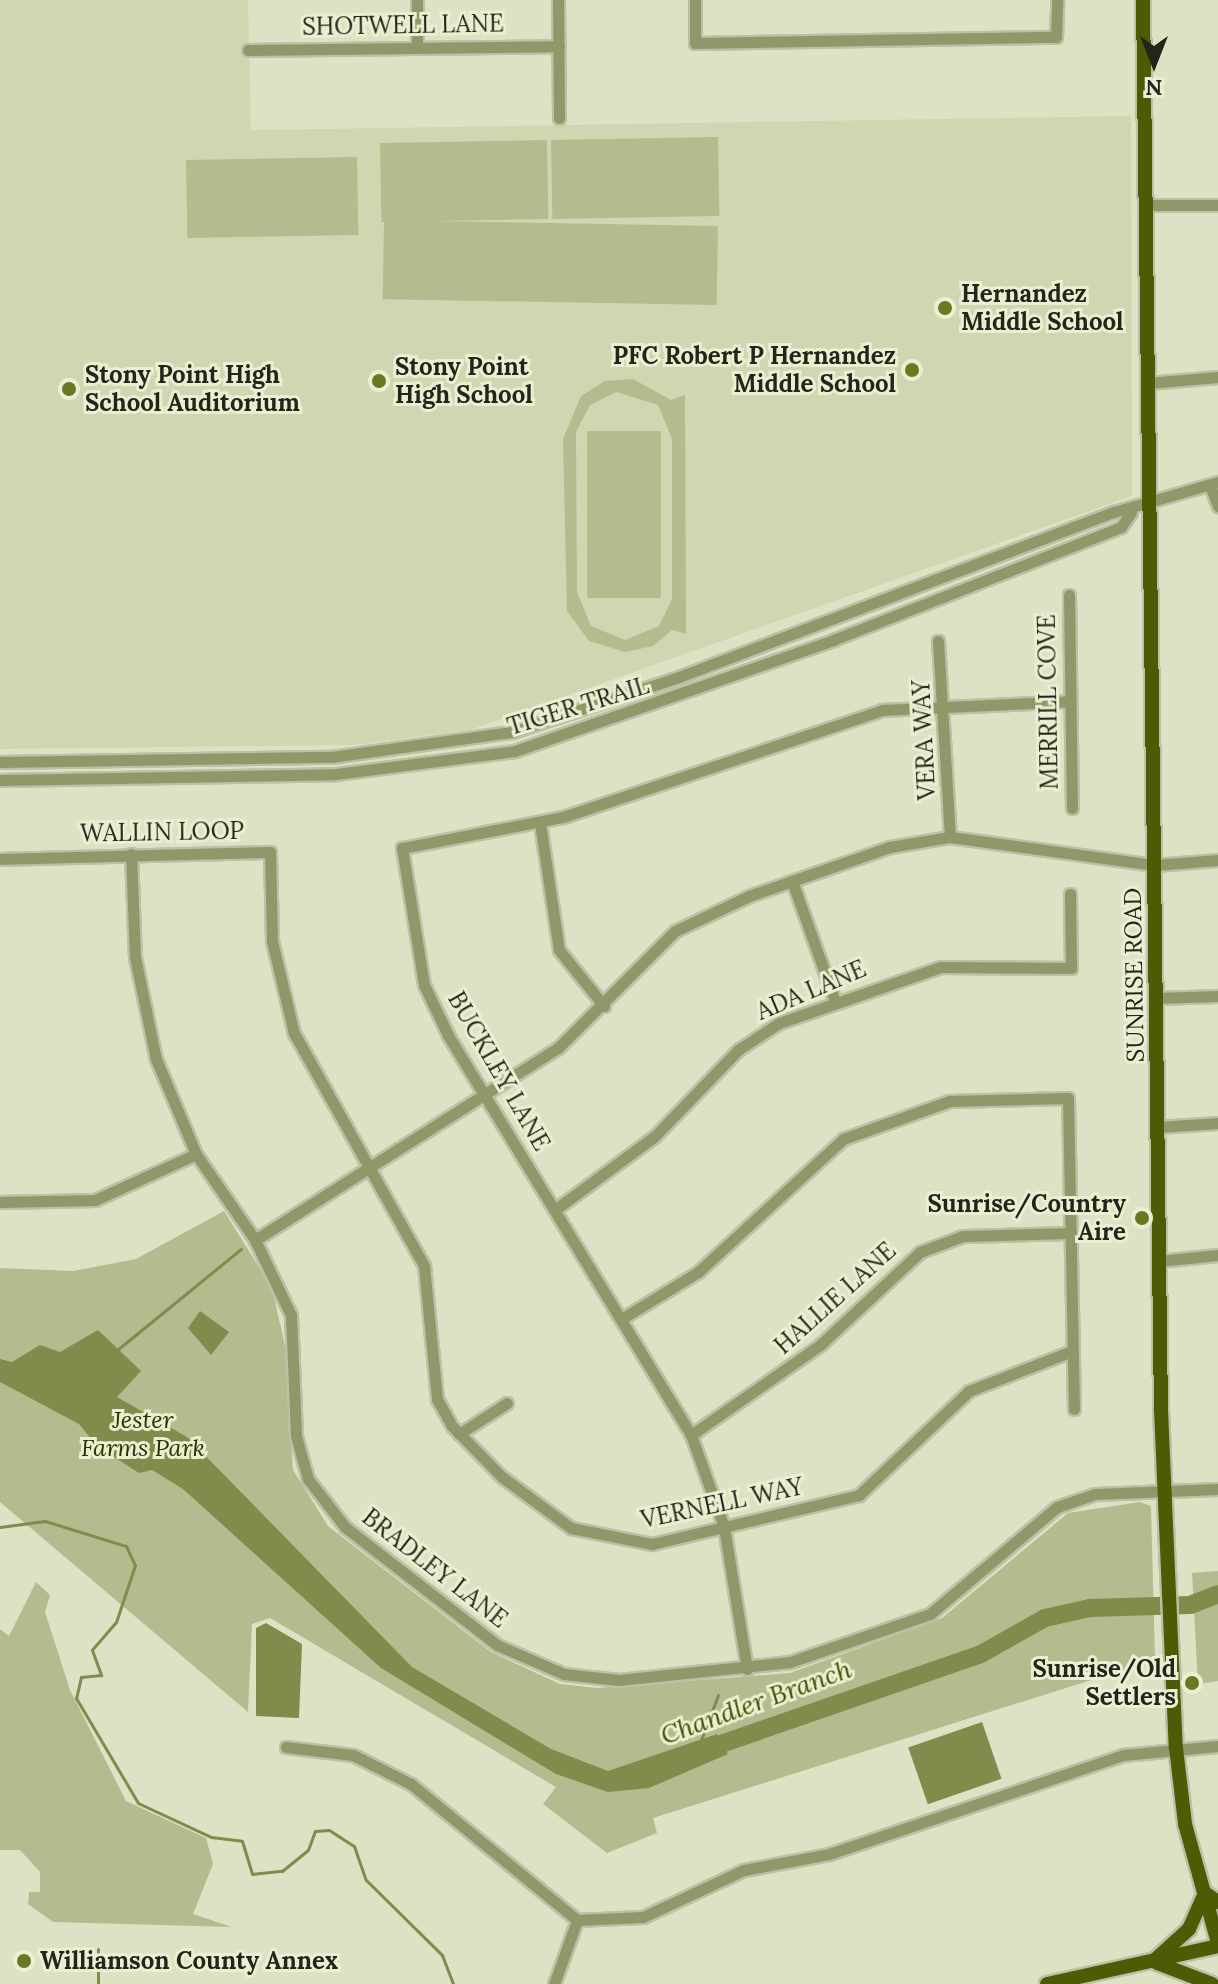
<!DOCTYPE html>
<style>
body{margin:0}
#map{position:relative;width:1218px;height:1984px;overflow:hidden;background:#dce3c5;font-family:Lora,serif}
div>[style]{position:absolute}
.built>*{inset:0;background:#cfd7b2}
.green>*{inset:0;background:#b2bc8f;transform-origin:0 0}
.water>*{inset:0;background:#808b4c;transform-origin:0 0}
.stream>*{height:3px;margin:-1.5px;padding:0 1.5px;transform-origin:1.5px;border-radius:1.5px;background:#808b4c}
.river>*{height:18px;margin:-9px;padding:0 9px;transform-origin:9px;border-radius:9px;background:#808b4c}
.roads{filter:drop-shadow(2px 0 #bbc1a6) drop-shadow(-2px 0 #bbc1a6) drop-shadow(0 2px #bbc1a6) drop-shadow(0 -2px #bbc1a6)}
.minor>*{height:11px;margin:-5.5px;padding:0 5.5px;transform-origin:5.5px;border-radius:5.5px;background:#8e9869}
.major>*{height:14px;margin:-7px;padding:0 7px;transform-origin:7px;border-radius:7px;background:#4f5a04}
.dots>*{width:22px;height:22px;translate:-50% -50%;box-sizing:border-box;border:4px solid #e9f0d2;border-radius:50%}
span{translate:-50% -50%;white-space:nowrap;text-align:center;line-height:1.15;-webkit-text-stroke:6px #e9f0d2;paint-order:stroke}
.street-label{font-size:24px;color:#23251a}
.poi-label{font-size:24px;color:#23251a;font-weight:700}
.left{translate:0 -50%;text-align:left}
.right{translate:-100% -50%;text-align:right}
.park-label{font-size:24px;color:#2c3200;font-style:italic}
.water-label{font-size:26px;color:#465000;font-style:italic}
.north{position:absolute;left:1114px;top:24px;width:80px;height:80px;-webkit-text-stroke:6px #e9f0d2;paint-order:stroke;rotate:180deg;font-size:22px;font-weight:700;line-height:32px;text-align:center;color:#23251a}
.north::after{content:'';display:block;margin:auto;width:28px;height:36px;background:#23251a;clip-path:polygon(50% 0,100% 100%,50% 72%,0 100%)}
</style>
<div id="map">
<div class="built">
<div style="clip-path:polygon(0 0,248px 0,251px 130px,1131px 116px,1132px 496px,470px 730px,354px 745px,0 749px)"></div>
</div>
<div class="green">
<div style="left:718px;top:137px;width:79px;height:167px;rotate:89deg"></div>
<div style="left:547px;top:140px;width:79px;height:167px;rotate:89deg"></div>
<div style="left:357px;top:157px;width:78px;height:171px;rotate:89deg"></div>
<div style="left:718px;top:226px;width:79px;height:334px;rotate:91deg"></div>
<div style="clip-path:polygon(evenodd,633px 379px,671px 400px,685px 395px,686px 634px,672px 630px,653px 646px,625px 652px,589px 641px,567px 611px,563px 439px,581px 396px,605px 381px,633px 379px,616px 392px,658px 405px,672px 439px,672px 599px,659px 626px,625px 640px,591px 626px,577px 592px,576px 432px,590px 405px,616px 392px)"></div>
<div style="left:661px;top:431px;width:167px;height:74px;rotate:90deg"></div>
<div style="clip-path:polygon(224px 1211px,272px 1288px,285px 1346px,293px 1470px,328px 1526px,491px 1652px,560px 1684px,597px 1688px,790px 1673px,942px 1618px,1068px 1513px,1140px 1502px,1151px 1506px,1155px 1660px,653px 1818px,657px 1833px,607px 1853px,543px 1804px,556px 1787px,270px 1618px,252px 1624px,248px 1712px,0 1502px,0 1268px,73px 1271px,136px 1259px)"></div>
<div style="clip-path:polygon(1218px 1571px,1218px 1681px,1198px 1684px,1192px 1573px)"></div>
<div style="clip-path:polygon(36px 1582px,50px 1595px,45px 1612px,70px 1690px,126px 1801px,206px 1838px,213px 1864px,193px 1914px,232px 1927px,53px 1922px,28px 1904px,29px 1892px,40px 1892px,40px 1872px,20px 1850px,0 1850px,0 1629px,9px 1636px)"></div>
</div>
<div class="water">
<div style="clip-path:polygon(200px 1311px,229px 1332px,211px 1355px,188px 1328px)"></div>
<div style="clip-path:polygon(98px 1330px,141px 1371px,117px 1397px,187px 1437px,412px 1667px,551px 1749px,608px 1771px,717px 1734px,728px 1754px,649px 1788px,608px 1792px,556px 1774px,381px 1668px,183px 1489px,152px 1470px,139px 1473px,97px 1446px,79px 1424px,0 1382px,0 1359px,12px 1362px,40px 1345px,60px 1352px)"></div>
<div style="clip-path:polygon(266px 1623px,302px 1644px,299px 1718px,256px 1716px,256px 1628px)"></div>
<div style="left:982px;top:1722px;width:60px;height:78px;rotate:71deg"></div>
</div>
<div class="stream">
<div style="left:117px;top:1350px;width:160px;rotate:-39.2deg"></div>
<div style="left:0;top:1527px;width:45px;rotate:-7.6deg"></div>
<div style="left:45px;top:1521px;width:85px;rotate:17.2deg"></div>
<div style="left:126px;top:1546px;width:21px;rotate:65deg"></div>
<div style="left:135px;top:1565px;width:60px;rotate:108.4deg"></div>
<div style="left:116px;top:1622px;width:37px;rotate:131deg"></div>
<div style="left:92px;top:1650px;width:27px;rotate:70deg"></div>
<div style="left:101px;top:1675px;width:20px;rotate:174deg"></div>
<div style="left:81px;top:1677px;width:22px;rotate:103deg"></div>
<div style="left:76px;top:1698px;width:122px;rotate:59.4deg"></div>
<div style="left:138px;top:1803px;width:81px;rotate:25deg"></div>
<div style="left:211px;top:1837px;width:31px;rotate:7deg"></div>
<div style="left:242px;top:1841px;width:34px;rotate:73deg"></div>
<div style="left:252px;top:1874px;width:30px;rotate:-6deg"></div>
<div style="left:282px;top:1871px;width:33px;rotate:-39deg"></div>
<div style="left:308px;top:1850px;width:20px;rotate:-70deg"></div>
<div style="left:315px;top:1831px;width:14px;rotate:-4deg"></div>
<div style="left:329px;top:1830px;width:30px;rotate:33deg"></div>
<div style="left:354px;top:1846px;width:36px;rotate:71deg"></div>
<div style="left:366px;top:1880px;width:107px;rotate:44.6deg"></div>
<div style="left:442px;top:1955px;width:31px;rotate:69deg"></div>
<div style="left:701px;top:1740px;width:48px;rotate:-69.3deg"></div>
<div style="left:98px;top:1949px;width:35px;rotate:90deg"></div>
</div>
<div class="river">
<div style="left:698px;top:1752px;width:299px;rotate:-19.1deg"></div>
<div style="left:981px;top:1654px;width:73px;rotate:-29.4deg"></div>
<div style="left:1045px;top:1618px;width:46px;rotate:-12.5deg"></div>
<div style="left:1090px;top:1608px;width:100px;rotate:-1.7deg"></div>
<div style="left:1190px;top:1605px;width:30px;rotate:-21deg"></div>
</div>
<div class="roads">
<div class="minor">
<div style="left:417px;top:0;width:47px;rotate:90deg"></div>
<div style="left:558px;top:0;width:118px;rotate:89.5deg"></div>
<div style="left:695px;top:0;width:43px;rotate:90deg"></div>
<div style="left:695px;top:43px;width:361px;rotate:-1deg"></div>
<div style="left:1056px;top:37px;width:37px;rotate:-88deg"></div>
<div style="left:248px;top:50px;width:311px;rotate:-0.7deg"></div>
<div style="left:1146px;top:205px;width:72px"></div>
<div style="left:1148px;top:383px;width:70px;rotate:-4.9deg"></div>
<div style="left:1210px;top:486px;width:22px;rotate:68deg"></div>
<div style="left:1069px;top:595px;width:213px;rotate:89.2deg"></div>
<div style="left:938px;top:641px;width:196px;rotate:86.5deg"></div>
<div style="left:0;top:762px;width:331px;rotate:-0.9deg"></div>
<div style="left:331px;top:757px;width:183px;rotate:-7.9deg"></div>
<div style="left:512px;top:732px;width:176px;rotate:-18.2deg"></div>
<div style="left:679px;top:677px;width:465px;rotate:-20.8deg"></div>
<div style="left:1114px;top:512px;width:108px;rotate:-16.1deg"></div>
<div style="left:0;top:780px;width:336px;rotate:-1deg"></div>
<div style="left:336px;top:774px;width:180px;rotate:-7.3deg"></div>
<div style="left:515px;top:751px;width:337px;rotate:-19.2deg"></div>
<div style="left:833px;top:640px;width:309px;rotate:-21.4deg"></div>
<div style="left:1121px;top:527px;width:18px;rotate:-56deg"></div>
<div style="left:540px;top:823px;width:128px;rotate:81.5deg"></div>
<div style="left:559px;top:950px;width:72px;rotate:51.2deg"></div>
<div style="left:131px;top:854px;width:103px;rotate:87.8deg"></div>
<div style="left:135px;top:957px;width:104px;rotate:78.4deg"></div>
<div style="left:156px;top:1059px;width:103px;rotate:67.2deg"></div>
<div style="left:196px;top:1154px;width:104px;rotate:55.5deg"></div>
<div style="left:255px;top:1240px;width:83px;rotate:64.4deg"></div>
<div style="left:291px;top:1315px;width:121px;rotate:87.6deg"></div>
<div style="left:296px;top:1436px;width:45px;rotate:74.4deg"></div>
<div style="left:308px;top:1479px;width:61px;rotate:52.4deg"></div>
<div style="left:345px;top:1527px;width:192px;rotate:37.8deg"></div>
<div style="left:497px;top:1645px;width:73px;rotate:23.4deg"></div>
<div style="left:564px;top:1674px;width:55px;rotate:6.2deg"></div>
<div style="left:619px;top:1680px;width:172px;rotate:-6deg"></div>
<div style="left:790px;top:1662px;width:148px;rotate:-18.9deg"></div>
<div style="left:930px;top:1614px;width:166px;rotate:-40.1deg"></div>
<div style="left:1057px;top:1507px;width:40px;rotate:-18.9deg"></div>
<div style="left:1095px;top:1494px;width:123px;rotate:-2.3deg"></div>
<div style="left:0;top:859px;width:270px;rotate:-1.5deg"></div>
<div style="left:270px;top:852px;width:89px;rotate:88.7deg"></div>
<div style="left:272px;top:941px;width:95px;rotate:76.6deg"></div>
<div style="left:294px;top:1033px;width:267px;rotate:60.8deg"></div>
<div style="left:424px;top:1266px;width:134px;rotate:84.4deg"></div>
<div style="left:437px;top:1399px;width:31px;rotate:61deg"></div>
<div style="left:452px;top:1426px;width:71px;rotate:45.6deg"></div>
<div style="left:502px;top:1477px;width:86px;rotate:36.5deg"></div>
<div style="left:571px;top:1528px;width:83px;rotate:11.2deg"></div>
<div style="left:652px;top:1544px;width:213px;rotate:-13.3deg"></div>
<div style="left:859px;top:1495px;width:151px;rotate:-43.4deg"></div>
<div style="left:969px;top:1391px;width:110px;rotate:-21.2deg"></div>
<div style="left:792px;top:881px;width:127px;rotate:70.3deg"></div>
<div style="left:1156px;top:998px;width:62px;rotate:-1.8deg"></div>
<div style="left:1158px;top:1127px;width:60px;rotate:-3.8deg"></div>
<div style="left:0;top:1202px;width:95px;rotate:-1.2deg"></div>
<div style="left:95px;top:1200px;width:111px;rotate:-24.5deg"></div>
<div style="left:556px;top:1209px;width:123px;rotate:-36.4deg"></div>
<div style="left:655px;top:1136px;width:120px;rotate:-46deg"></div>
<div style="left:738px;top:1050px;width:49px;rotate:-33.4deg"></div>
<div style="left:779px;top:1023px;width:171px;rotate:-19.1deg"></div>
<div style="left:941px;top:967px;width:130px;rotate:0.4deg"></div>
<div style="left:1071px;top:968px;width:74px;rotate:-90.8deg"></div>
<div style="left:255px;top:1240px;width:360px;rotate:-32.4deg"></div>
<div style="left:559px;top:1047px;width:164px;rotate:-45deg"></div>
<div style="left:675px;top:931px;width:82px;rotate:-25.3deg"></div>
<div style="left:749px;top:896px;width:149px;rotate:-19.2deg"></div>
<div style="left:890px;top:847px;width:61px;rotate:-9.5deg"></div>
<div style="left:950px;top:837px;width:207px;rotate:7.8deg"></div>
<div style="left:1155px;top:865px;width:63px;rotate:-4.5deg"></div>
<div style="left:1159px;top:1261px;width:59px;rotate:-5.8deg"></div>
<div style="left:623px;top:1318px;width:88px;rotate:-31.5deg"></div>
<div style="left:698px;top:1272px;width:197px;rotate:-42.5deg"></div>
<div style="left:843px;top:1139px;width:114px;rotate:-19.6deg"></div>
<div style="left:950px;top:1101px;width:118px;rotate:-1.5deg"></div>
<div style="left:1068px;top:1098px;width:311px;rotate:88.9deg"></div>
<div style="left:459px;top:1434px;width:57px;rotate:-32.9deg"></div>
<div style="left:691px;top:1435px;width:157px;rotate:-34.9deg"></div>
<div style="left:820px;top:1345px;width:137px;rotate:-42.9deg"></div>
<div style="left:920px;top:1252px;width:46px;rotate:-20.4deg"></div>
<div style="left:963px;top:1236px;width:108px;rotate:-1.6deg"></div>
<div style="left:747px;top:1669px;width:144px;rotate:-99.2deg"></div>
<div style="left:724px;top:1527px;width:98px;rotate:-109.7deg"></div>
<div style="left:691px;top:1435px;width:468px;rotate:-121.3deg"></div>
<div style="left:448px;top:1035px;width:55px;rotate:-115.6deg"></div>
<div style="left:424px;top:985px;width:139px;rotate:-99.1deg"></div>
<div style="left:402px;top:848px;width:164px;rotate:-10.9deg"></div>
<div style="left:563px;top:817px;width:336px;rotate:-18.5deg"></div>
<div style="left:882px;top:710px;width:188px;rotate:-2.7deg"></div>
<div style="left:286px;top:1747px;width:67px;rotate:6.8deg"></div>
<div style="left:353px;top:1755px;width:65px;rotate:26.6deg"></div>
<div style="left:411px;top:1784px;width:215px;rotate:39.3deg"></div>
<div style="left:554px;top:1984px;width:68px;rotate:-70.2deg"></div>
<div style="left:577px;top:1920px;width:66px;rotate:-2.6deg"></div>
<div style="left:643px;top:1917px;width:111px;rotate:-25deg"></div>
<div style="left:744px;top:1870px;width:86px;rotate:-10.7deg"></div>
<div style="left:829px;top:1854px;width:310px;rotate:-18.6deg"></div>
<div style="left:1123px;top:1755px;width:95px;rotate:-5.4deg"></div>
</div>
<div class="major">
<div style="left:1143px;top:0;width:1410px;rotate:89.27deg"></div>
<div style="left:1161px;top:1410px;width:338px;rotate:87.5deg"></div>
<div style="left:1176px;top:1748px;width:77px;rotate:83.2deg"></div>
<div style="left:1185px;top:1824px;width:123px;rotate:74.5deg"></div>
<div style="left:1156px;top:1959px;width:45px;rotate:-42.3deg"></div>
<div style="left:1189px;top:1929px;width:39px;rotate:-66deg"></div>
<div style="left:1205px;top:1893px;width:16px;rotate:35deg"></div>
<div style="left:1157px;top:1963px;width:59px;rotate:20.9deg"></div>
<div style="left:1047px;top:1984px;width:175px;rotate:-12.5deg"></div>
</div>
</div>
<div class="dots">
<div style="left:945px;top:308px;background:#6b7723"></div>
<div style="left:912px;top:370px;background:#6b7723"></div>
<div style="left:379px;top:381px;background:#6b7723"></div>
<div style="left:69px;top:389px;background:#6b7723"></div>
<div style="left:1142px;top:1218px;background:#6b7723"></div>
<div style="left:1192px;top:1683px;background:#6b7723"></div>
<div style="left:24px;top:1961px;background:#6b7723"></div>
</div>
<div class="street-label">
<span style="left:403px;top:25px;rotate:-1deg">SHOTWELL LANE</span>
<span style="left:1048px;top:702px;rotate:-91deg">MERRILL COVE</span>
<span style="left:578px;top:706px;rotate:-17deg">TIGER TRAIL</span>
<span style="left:924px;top:740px;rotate:-93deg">VERA WAY</span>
<span style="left:162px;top:832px;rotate:-1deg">WALLIN LOOP</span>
<span style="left:1134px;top:975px;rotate:-91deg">SUNRISE ROAD</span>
<span style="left:811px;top:990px;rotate:-23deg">ADA LANE</span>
<span style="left:499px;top:1071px;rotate:60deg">BUCKLEY LANE</span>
<span style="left:835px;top:1298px;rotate:-42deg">HALLIE LANE</span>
<span style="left:722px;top:1503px;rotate:-12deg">VERNELL WAY</span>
<span style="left:435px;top:1568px;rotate:38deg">BRADLEY LANE</span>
</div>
<div class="poi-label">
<span class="left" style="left:961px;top:308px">Hernandez<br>Middle School</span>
<span class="right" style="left:896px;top:370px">PFC Robert P Hernandez<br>Middle School</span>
<span class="left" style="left:395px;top:381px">Stony Point<br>High School</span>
<span class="left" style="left:85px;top:389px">Stony Point High<br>School Auditorium</span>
<span class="right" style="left:1126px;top:1218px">Sunrise/Country<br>Aire</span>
<span class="right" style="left:1176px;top:1683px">Sunrise/Old<br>Settlers</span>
<span class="left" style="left:40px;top:1961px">Williamson County Annex</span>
</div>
<div class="park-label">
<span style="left:143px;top:1434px">Jester<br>Farms Park</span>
</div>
<div class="water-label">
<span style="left:756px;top:1702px;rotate:-20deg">Chandler Branch</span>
</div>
<div class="north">N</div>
</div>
